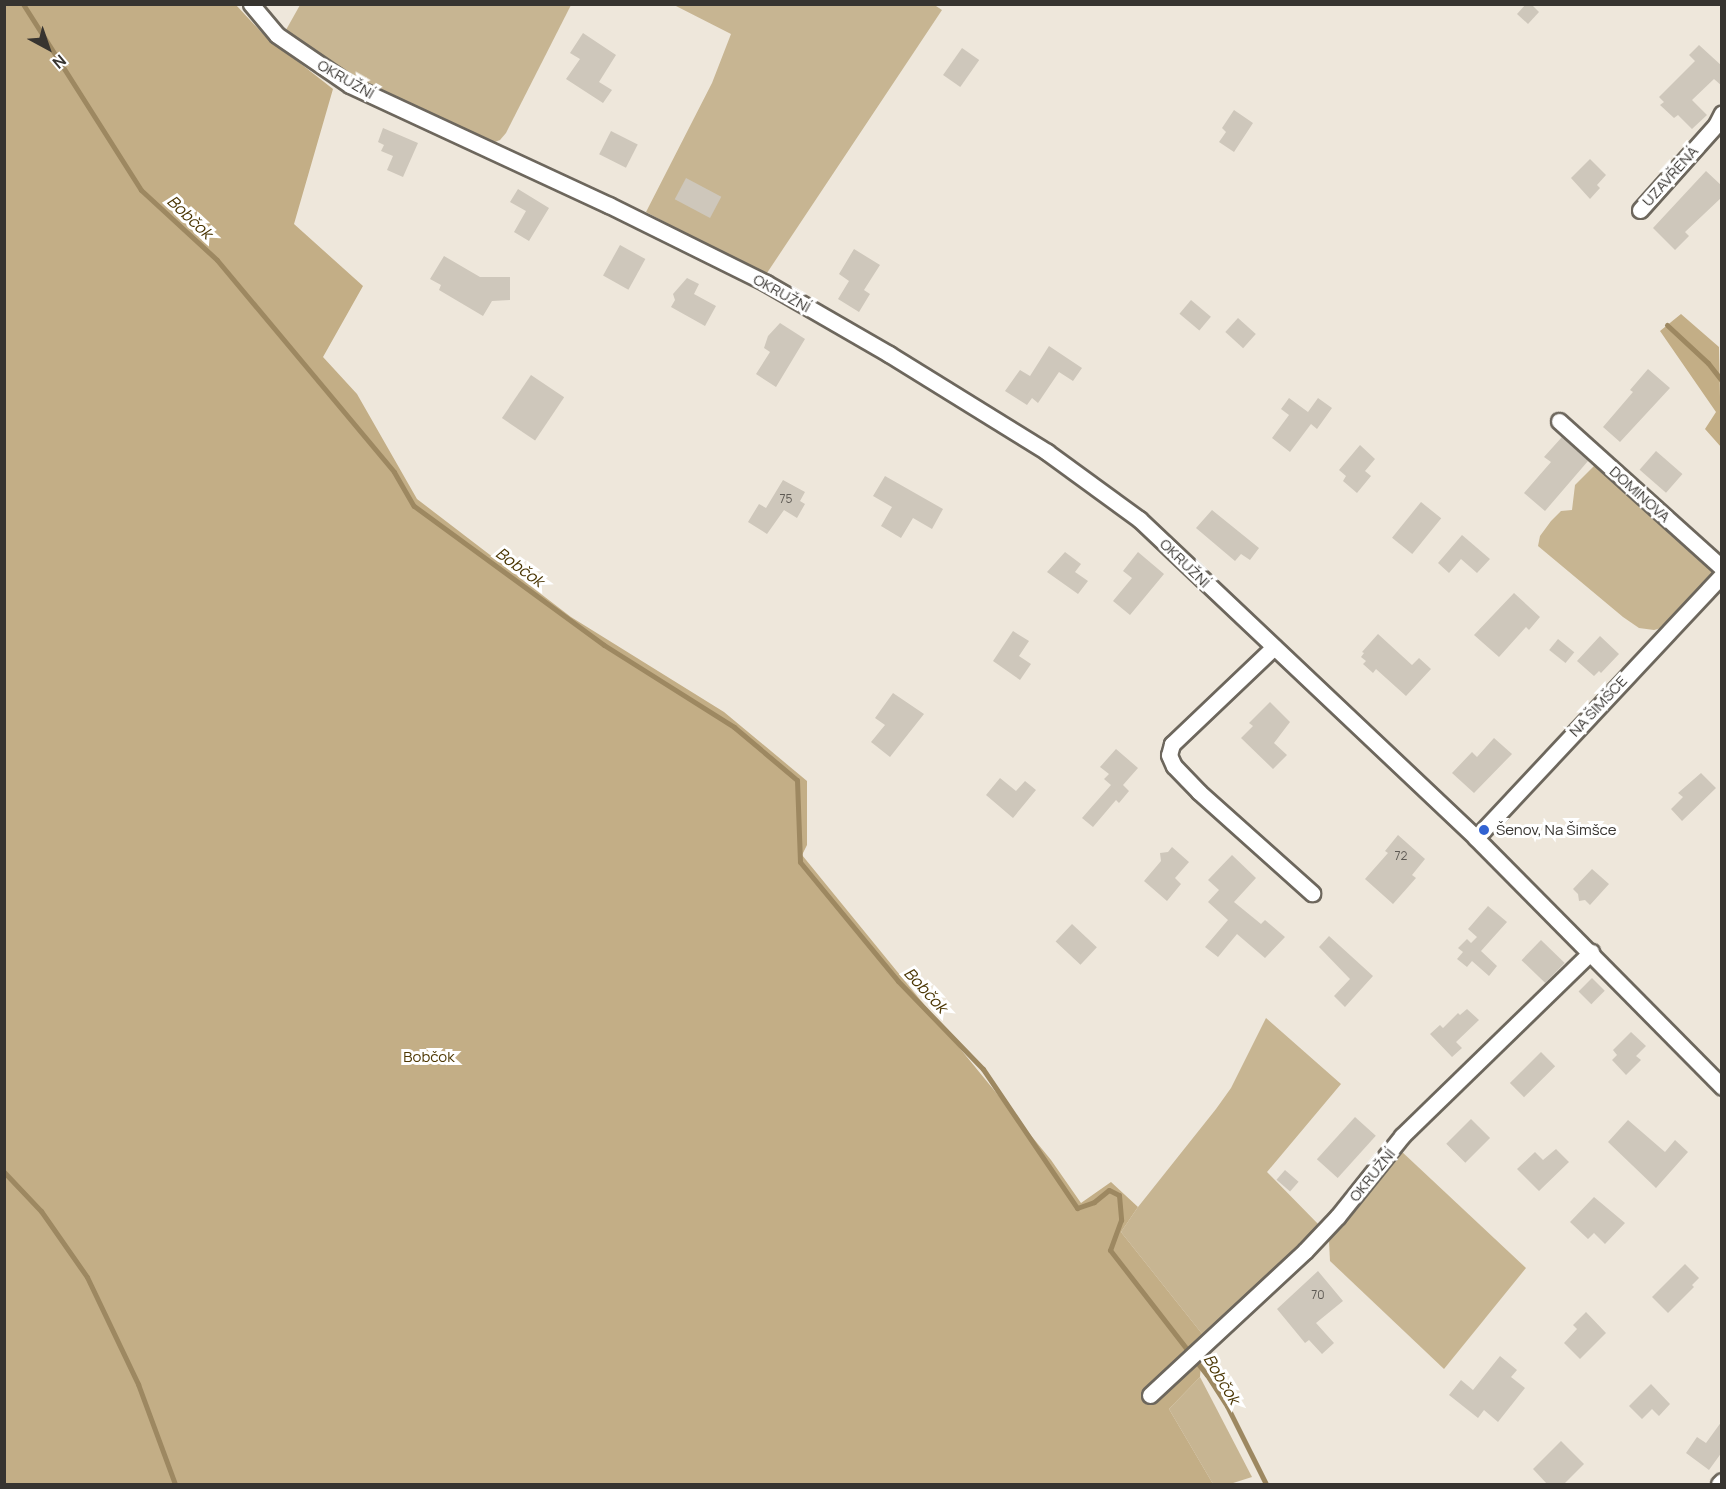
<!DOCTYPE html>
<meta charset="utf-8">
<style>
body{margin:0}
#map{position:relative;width:1726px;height:1489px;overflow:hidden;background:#eee7db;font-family:Manrope,sans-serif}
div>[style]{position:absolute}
.green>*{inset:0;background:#c7b592}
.forest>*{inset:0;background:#c3ae86}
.stream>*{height:5px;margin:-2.5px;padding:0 2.5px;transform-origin:2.5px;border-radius:2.5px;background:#9d8861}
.building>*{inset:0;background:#cec7bb;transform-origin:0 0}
.roads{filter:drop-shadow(2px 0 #6d675d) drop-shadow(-2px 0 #6d675d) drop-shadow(0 2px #6d675d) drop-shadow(0 -2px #6d675d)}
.street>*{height:15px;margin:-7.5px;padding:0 7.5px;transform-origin:7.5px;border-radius:7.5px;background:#fff}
.dots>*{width:16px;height:16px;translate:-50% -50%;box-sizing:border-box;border:3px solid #fff;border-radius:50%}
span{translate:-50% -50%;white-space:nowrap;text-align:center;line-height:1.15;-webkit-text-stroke:6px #fff;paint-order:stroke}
.number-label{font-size:12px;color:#5d5953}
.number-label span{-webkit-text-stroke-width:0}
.street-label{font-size:15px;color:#373430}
.poi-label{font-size:15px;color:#373430}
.left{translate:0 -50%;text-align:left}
.park-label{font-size:15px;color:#4e3802}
.water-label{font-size:16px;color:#493400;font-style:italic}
.frame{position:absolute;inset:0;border:6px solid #373430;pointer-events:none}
.north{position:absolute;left:18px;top:18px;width:60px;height:60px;-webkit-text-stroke:4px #fff;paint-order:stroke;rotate:140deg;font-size:16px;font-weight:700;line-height:24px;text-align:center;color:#373430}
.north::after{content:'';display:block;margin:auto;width:21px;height:27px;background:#373430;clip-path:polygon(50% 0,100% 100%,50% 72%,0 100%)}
</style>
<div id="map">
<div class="green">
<div style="clip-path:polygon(933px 4px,942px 10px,765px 276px,646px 212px,712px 83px,731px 34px,674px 5px)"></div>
<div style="clip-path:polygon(300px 5px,571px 5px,506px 133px,500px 140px,495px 142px,371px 87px,282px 37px)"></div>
<div style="clip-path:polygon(1600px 460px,1715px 569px,1688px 600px,1661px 628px,1654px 630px,1639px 628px,1623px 617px,1538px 546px,1540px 536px,1551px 521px,1561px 511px,1572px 510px,1575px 485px)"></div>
<div style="clip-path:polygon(1266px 1018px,1341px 1084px,1267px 1172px,1321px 1227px,1203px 1335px,1121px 1232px,1138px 1207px,1216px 1109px,1231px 1088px)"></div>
<div style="clip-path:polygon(1400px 1150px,1526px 1268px,1444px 1369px,1330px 1261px,1329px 1241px,1336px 1224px)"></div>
<div style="clip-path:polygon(1200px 1377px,1252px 1477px,1230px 1484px,1213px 1484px,1169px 1409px)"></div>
</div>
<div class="forest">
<div style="clip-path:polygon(5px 5px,236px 5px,264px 35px,333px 89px,294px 224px,363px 286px,323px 357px,357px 394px,417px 499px,571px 617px,724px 712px,807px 781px,807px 845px,802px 855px,1051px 1160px,1081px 1203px,1111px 1182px,1138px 1207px,1121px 1232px,1203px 1335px,1200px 1377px,1169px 1409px,1213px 1484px,5px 1484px)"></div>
<div style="clip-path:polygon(1681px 314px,1719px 347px,1721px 447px,1705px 429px,1716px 412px,1660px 331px)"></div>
</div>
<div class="stream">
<div style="left:23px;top:4px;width:220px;rotate:57.6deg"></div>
<div style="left:141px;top:190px;width:103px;rotate:42.6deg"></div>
<div style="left:217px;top:260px;width:276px;rotate:50.1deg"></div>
<div style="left:394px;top:472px;width:39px;rotate:60deg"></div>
<div style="left:414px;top:506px;width:235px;rotate:36.2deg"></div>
<div style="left:604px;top:645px;width:154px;rotate:32.2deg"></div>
<div style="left:734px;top:727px;width:82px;rotate:40.1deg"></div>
<div style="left:797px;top:780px;width:82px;rotate:87.9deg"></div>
<div style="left:800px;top:862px;width:154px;rotate:50.5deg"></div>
<div style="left:898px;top:981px;width:122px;rotate:46deg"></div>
<div style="left:983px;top:1069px;width:168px;rotate:55.9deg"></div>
<div style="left:1077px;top:1208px;width:18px;rotate:-19deg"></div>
<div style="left:1094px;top:1202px;width:19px;rotate:-39deg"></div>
<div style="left:1109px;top:1190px;width:11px;rotate:27deg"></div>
<div style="left:1119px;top:1195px;width:25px;rotate:85deg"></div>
<div style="left:1121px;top:1220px;width:32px;rotate:110deg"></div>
<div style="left:1110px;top:1250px;width:158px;rotate:52.2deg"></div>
<div style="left:1207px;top:1375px;width:37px;rotate:57deg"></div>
<div style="left:1227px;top:1406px;width:87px;rotate:63.4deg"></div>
<div style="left:1667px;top:325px;width:56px;rotate:42.8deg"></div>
<div style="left:1708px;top:363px;width:23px;rotate:52deg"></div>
<div style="left:4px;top:1172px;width:54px;rotate:46.5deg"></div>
<div style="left:41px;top:1211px;width:80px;rotate:55.1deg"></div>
<div style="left:87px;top:1277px;width:119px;rotate:64.5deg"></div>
<div style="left:138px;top:1384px;width:107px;rotate:69.7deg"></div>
</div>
<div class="building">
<div style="clip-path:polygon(1526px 4px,1531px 4px,1539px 12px,1528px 24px,1517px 14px)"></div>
<div style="clip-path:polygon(583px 33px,616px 55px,599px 82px,612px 90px,603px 103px,566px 79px,580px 59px,570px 53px)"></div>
<div style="clip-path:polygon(1699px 45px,1722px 66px,1722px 86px,1714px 79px,1692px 100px,1707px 115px,1692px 129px,1678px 115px,1674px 118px,1660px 105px,1664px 102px,1659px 97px,1695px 61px,1689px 55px)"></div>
<div style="left:962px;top:48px;width:21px;height:33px;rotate:35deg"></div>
<div style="clip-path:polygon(1234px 110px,1253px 123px,1234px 152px,1219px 142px,1226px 132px,1222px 128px)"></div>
<div style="clip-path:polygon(383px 128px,418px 143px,403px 177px,387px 170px,393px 156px,381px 151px,384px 145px,378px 142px)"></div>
<div style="left:611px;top:131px;width:30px;height:26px;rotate:27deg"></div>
<div style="clip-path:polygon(1590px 159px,1606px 175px,1597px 185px,1600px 188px,1590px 199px,1571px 178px)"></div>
<div style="clip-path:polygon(1706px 171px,1722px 186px,1722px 197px,1685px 232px,1689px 236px,1675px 250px,1653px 228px)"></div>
<div style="left:686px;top:178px;width:40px;height:24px;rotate:28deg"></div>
<div style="clip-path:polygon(518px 189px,549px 208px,529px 241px,514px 232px,526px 211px,510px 202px)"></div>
<div style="left:620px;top:245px;width:29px;height:35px;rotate:29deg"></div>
<div style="clip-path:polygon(854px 249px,880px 265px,864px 290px,870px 294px,859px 312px,838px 299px,849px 281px,839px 274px)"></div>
<div style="clip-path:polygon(444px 256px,480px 277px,510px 277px,510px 300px,492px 301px,483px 316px,439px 290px,441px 285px,430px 279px)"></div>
<div style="clip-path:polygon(687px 278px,699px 284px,694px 294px,716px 306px,705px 326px,671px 307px,675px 300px,673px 294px)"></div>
<div style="left:1191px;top:300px;width:26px;height:18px;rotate:40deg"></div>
<div style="left:1238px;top:318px;width:24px;height:19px;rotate:42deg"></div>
<div style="clip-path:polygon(780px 323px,805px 339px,776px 387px,756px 374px,770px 352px,764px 348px,768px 336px)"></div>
<div style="clip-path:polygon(1049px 346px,1082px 368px,1073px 381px,1059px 372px,1038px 403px,1032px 398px,1027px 405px,1005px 391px,1020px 370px,1030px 376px)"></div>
<div style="clip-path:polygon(1648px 369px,1670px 388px,1620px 442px,1603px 427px,1633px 392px,1630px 390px)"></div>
<div style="left:531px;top:375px;width:40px;height:52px;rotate:34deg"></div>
<div style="clip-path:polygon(1289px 398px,1308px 412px,1318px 398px,1332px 408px,1317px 429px,1311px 424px,1290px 452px,1272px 438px,1289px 415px,1281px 409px)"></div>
<div style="clip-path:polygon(1562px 437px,1588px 461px,1545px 511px,1524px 493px,1551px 462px,1544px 457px)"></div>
<div style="clip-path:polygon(1360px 445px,1375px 459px,1365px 471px,1371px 476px,1357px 493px,1343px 481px,1346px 476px,1339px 470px)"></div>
<div style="left:1656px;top:451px;width:35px;height:25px;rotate:41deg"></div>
<div style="clip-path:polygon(885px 476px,943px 509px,932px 529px,913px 518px,901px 538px,881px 526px,892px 507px,873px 496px)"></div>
<div style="clip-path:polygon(783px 480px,805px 492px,800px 501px,805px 504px,797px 518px,784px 510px,767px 534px,748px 522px,759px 504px,766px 508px)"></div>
<div style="left:1421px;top:502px;width:26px;height:46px;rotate:39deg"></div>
<div style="clip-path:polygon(1212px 510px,1259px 548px,1250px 560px,1241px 554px,1235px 561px,1196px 528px)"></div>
<div style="clip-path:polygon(1462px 535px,1490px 559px,1477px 573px,1461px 559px,1449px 573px,1438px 563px)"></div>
<div style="clip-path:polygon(1065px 552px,1081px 564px,1075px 572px,1088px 581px,1078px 594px,1047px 572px)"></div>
<div style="clip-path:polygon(1138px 552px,1164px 574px,1130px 615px,1113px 601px,1132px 578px,1123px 571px)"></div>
<div style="clip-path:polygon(1514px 593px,1540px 617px,1529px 630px,1526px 627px,1499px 657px,1474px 635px)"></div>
<div style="clip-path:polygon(1013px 631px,1029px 641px,1019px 656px,1031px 664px,1020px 680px,993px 661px)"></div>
<div style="clip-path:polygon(1378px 634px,1412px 665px,1419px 658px,1431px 669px,1406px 696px,1376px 669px,1373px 673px,1363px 664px,1366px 661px,1361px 657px,1364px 653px,1362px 652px)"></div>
<div style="clip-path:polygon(1600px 636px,1619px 654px,1601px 673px,1599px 671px,1594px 676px,1577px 661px)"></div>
<div style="left:1558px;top:639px;width:21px;height:14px;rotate:39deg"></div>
<div style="clip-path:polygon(893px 693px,924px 714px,890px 757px,871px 742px,885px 725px,875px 718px)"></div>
<div style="clip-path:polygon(1270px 702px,1290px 722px,1274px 743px,1287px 755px,1273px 769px,1241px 738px,1253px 726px,1249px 723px)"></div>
<div style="clip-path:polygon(1494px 738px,1512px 754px,1474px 793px,1452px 773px,1472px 752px,1477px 757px)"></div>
<div style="clip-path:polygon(1116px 749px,1138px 768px,1123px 785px,1129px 791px,1119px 803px,1116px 800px,1093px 827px,1082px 818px,1111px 785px,1104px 779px,1109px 774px,1100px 767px)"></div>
<div style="clip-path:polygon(1701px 773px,1716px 788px,1682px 821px,1671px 809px,1683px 797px,1678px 793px)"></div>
<div style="clip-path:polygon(1000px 778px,1016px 791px,1025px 781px,1036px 790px,1013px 818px,986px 795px)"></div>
<div style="clip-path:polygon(1398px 835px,1425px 859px,1412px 875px,1416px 878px,1393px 904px,1365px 879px,1388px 853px,1385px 851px)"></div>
<div style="clip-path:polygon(1172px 847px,1189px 862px,1175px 878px,1181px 884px,1167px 901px,1144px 881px,1161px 861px,1160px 853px,1168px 852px)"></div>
<div style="clip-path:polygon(1232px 855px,1256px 878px,1234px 902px,1261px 924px,1265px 920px,1285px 937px,1265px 958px,1237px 934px,1218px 957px,1205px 947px,1228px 920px,1208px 902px,1219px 890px,1208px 880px)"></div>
<div style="clip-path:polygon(1592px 869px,1609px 884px,1590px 905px,1585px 900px,1579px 901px,1578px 894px,1573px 889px)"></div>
<div style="clip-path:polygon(1488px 906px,1507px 922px,1481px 951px,1497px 966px,1489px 976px,1472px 961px,1467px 967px,1457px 959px,1463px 952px,1458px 948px,1467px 939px,1471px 943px,1477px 937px,1468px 929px)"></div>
<div style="left:1072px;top:924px;width:34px;height:24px;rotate:43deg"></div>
<div style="clip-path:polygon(1329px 936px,1373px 976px,1345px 1007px,1334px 996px,1350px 979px,1319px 947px)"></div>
<div style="left:1541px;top:940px;width:33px;height:28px;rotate:44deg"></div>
<div style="left:1592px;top:978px;width:18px;height:19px;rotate:45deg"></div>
<div style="clip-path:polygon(1467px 1009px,1479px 1020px,1456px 1042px,1462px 1048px,1452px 1057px,1430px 1034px,1440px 1025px,1443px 1028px,1458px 1013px,1460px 1015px)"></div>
<div style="clip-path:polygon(1631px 1032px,1646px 1046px,1636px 1056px,1641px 1060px,1626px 1075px,1612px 1060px,1617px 1055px,1613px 1050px)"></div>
<div style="left:1541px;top:1052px;width:20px;height:44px;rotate:45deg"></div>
<div style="left:1355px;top:1117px;width:28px;height:57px;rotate:42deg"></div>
<div style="left:1471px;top:1119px;width:27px;height:35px;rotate:45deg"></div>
<div style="clip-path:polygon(1628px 1120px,1665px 1152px,1675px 1140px,1688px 1152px,1656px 1188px,1608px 1142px)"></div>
<div style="clip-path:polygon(1556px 1149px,1569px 1162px,1539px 1191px,1517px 1169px,1535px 1152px,1543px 1160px)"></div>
<div style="left:1285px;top:1170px;width:18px;height:13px;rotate:41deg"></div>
<div style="clip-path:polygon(1594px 1197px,1625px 1223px,1605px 1244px,1594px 1233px,1588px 1239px,1570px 1222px)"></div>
<div style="clip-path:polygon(1685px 1264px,1699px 1278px,1692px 1285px,1694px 1287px,1668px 1313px,1652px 1297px)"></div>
<div style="clip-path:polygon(1318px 1271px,1343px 1301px,1316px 1323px,1334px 1343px,1322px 1354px,1309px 1340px,1305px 1343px,1277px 1309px)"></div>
<div style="clip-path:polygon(1586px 1312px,1606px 1333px,1580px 1359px,1564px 1343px,1577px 1329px,1573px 1325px)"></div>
<div style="clip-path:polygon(1500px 1356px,1517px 1370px,1511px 1377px,1525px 1388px,1498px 1422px,1484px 1410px,1478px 1418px,1449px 1395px,1461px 1380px,1473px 1390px)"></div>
<div style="clip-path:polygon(1651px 1384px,1670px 1404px,1659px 1416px,1652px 1409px,1642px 1419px,1629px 1406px)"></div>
<div style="clip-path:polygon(1722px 1421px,1722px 1452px,1709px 1470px,1686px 1453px,1697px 1437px,1706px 1443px)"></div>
<div style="clip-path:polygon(1561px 1441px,1584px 1464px,1563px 1485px,1548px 1485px,1533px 1469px)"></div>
</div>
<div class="roads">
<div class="street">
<div style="left:251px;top:4px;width:40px;rotate:50deg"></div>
<div style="left:277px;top:35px;width:88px;rotate:34.4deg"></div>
<div style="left:350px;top:85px;width:285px;rotate:24.9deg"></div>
<div style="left:609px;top:205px;width:175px;rotate:26.4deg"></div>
<div style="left:766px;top:283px;width:142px;rotate:30deg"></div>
<div style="left:889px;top:354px;width:186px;rotate:31.8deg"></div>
<div style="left:1047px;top:452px;width:114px;rotate:36.1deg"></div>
<div style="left:1139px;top:519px;width:464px;rotate:43.4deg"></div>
<div style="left:1476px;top:838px;width:350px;rotate:45.3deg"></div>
<div style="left:1640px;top:210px;width:114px;rotate:-48.2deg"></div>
<div style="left:1716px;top:125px;width:13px;rotate:-63deg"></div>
<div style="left:1559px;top:421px;width:219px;rotate:42deg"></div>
<div style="left:1274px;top:647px;width:141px;rotate:136.4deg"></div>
<div style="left:1172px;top:744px;width:11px;rotate:105deg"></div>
<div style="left:1169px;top:755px;width:12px;rotate:66deg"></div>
<div style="left:1174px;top:766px;width:36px;rotate:46deg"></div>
<div style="left:1199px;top:792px;width:152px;rotate:41.8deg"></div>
<div style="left:1476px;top:838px;width:360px;rotate:-46.9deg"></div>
<div style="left:1150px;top:1395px;width:212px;rotate:-42.9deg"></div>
<div style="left:1305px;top:1251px;width:48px;rotate:-46.7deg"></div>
<div style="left:1338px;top:1216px;width:102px;rotate:-51.3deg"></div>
<div style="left:1402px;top:1136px;width:264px;rotate:-44.2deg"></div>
<div style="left:1719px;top:1484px;width:4px;rotate:-45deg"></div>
</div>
</div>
<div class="dots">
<div style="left:1484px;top:830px;background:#3263d2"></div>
</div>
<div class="number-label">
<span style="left:786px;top:499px">75</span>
<span style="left:1401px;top:856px">72</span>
<span style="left:1318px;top:1295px">70</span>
</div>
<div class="street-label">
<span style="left:346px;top:79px;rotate:30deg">OKRUŽNÍ</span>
<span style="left:1670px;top:176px;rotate:-48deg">UZAVŘENÁ</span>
<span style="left:782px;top:293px;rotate:29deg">OKRUŽNÍ</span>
<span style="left:1640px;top:494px;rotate:42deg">DOMINOVA</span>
<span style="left:1185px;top:563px;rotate:44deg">OKRUŽNÍ</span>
<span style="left:1598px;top:706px;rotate:-47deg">NA ŠIMŠCE</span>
<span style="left:1372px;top:1175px;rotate:-51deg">OKRUŽNÍ</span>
</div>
<div class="poi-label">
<span class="left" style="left:1496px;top:830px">Šenov, Na Šimšce</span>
</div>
<div class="park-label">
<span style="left:429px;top:1057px">Bobčok</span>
</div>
<div class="water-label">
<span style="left:190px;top:217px;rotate:43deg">Bobčok</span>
<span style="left:520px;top:567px;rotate:36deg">Bobčok</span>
<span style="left:926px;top:990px;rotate:47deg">Bobčok</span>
<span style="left:1222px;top:1379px;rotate:59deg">Bobčok</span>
</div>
<div class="frame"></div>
<div class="north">N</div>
</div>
